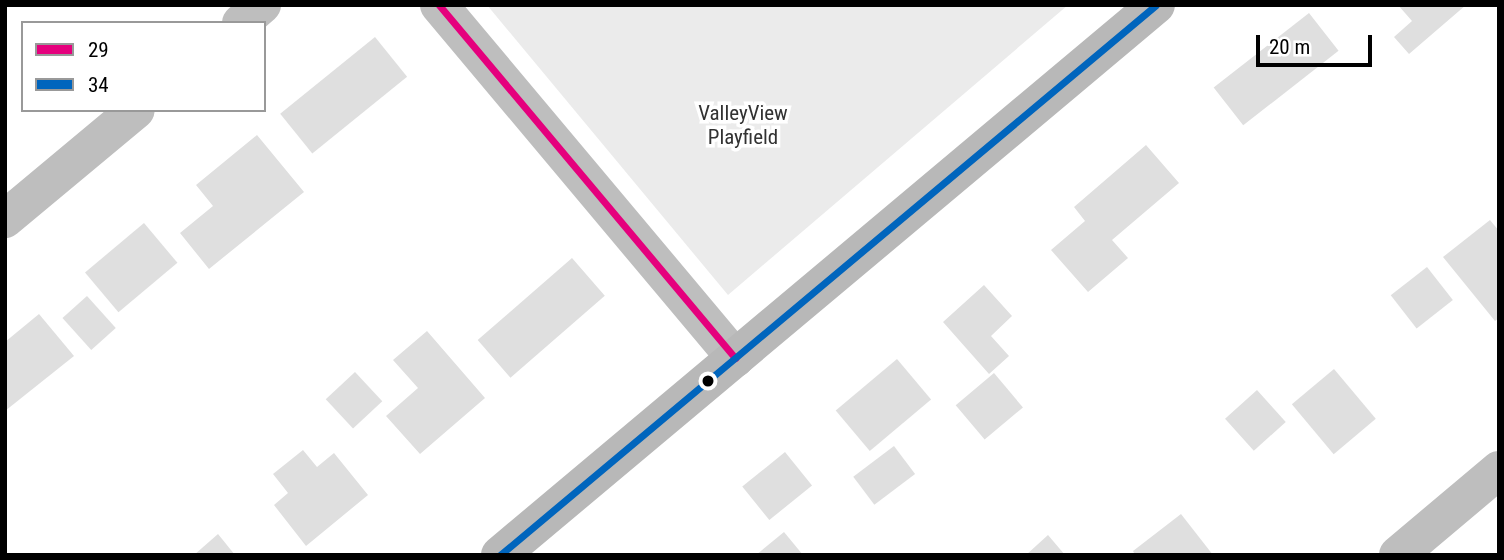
<!DOCTYPE html>
<style>
body{margin:0}
#map{position:relative;width:1504px;height:560px;overflow:hidden;background:#fff;font-family:"Roboto Condensed",sans-serif}
div>[style]{position:absolute}
.green>*{inset:0;background:#ebebeb}
.building>*{inset:0;background:#dfdfdf;transform-origin:0 0}
.street>*{height:38px;margin:-19px;padding:0 19px;transform-origin:19px;border-radius:19px;background:#bebebe}
.secondary>*{height:38px;margin:-19px;padding:0 19px;transform-origin:19px;border-radius:19px;background:#b8b8b8}
.bus-1>*{height:7px;margin:-3.5px;padding:0 3.5px;transform-origin:3.5px;border-radius:3.5px;background:#e5007d}
.bus-2>*{height:7px;margin:-3.5px;padding:0 3.5px;transform-origin:3.5px;border-radius:3.5px;background:#0065bd}
.dots>*{width:19px;height:19px;translate:-50% -50%;box-sizing:border-box;border:4px solid #fff;border-radius:50%}
span{translate:-50% -50%;white-space:nowrap;text-align:center;line-height:1.15;-webkit-text-stroke:7px #fff;paint-order:stroke}
.park-label{font-size:21px;color:#323232}
.frame{position:absolute;inset:0;border:7px solid #000;pointer-events:none}
.legend{position:absolute;left:21px;top:21px;width:245px;height:91px;box-sizing:border-box;background:#fff;border:2px solid #999;margin:0;padding:9px 12px;list-style:none;font-size:21px;color:#000}
.legend li{display:flex;align-items:center;gap:14px;height:35px}
.legend b{width:35px;border:2px solid #999}
.scale{position:absolute;left:1256px;top:35px;width:116px;height:32px;box-sizing:border-box;border:4px solid #000;border-top:0;padding-left:9px;font-size:21px;line-height:24px;white-space:nowrap;color:#000;-webkit-text-stroke:5px #fff;paint-order:stroke}
</style>
<div id="map">
<div class="green">
<div style="clip-path:polygon(487px 5px,1068px 5px,728px 295px)"></div>
</div>
<div class="building">
<div style="clip-path:polygon(1398px 5px,1466px 5px,1409px 54px,1394px 37px,1412px 21px)"></div>
<div style="left:1309px;top:13px;width:48px;height:121px;rotate:52deg"></div>
<div style="left:375px;top:37px;width:51px;height:122px;rotate:51deg"></div>
<div style="clip-path:polygon(257px 135px,304px 192px,209px 269px,180px 233px,213px 206px,196px 185px)"></div>
<div style="clip-path:polygon(1146px 145px,1179px 183px,1112px 240px,1128px 258px,1088px 292px,1051px 250px,1085px 221px,1074px 207px)"></div>
<div style="clip-path:polygon(1490px 220px,1499px 231px,1499px 318px,1495px 321px,1443px 257px)"></div>
<div style="left:144px;top:223px;width:52px;height:77px;rotate:50deg"></div>
<div style="left:572px;top:258px;width:50px;height:125px;rotate:49deg"></div>
<div style="left:1427px;top:267px;width:42px;height:46px;rotate:52deg"></div>
<div style="clip-path:polygon(984px 285px,1012px 316px,991px 336px,1009px 356px,989px 374px,943px 322px)"></div>
<div style="left:87px;top:296px;width:43px;height:33px;rotate:48deg"></div>
<div style="clip-path:polygon(39px 314px,74px 356px,5px 411px,5px 342px)"></div>
<div style="clip-path:polygon(427px 331px,485px 398px,420px 454px,386px 416px,418px 388px,393px 360px)"></div>
<div style="left:897px;top:359px;width:53px;height:80px;rotate:50deg"></div>
<div style="left:1334px;top:369px;width:65px;height:55px;rotate:50deg"></div>
<div style="left:355px;top:372px;width:40px;height:40px;rotate:47deg"></div>
<div style="left:994px;top:373px;width:45px;height:50px;rotate:50deg"></div>
<div style="left:1257px;top:390px;width:43px;height:43px;rotate:48deg"></div>
<div style="left:894px;top:446px;width:35px;height:51px;rotate:53deg"></div>
<div style="clip-path:polygon(303px 450px,317px 467px,334px 453px,368px 495px,306px 546px,274px 505px,288px 493px,273px 474px)"></div>
<div style="left:785px;top:452px;width:43px;height:55px;rotate:51deg"></div>
<div style="clip-path:polygon(1181px 514px,1213px 555px,1135px 555px,1133px 551px)"></div>
<div style="clip-path:polygon(784px 532px,803px 555px,756px 555px)"></div>
<div style="clip-path:polygon(218px 534px,235px 555px,194px 555px)"></div>
<div style="clip-path:polygon(1048px 535px,1065px 555px,1026px 555px)"></div>
</div>
<div class="street">
<div style="left:439px;top:5px;width:461px;rotate:50deg"></div>
<div style="left:241px;top:23px;width:28px;rotate:-41deg"></div>
<div style="left:5px;top:219px;width:170px;rotate:-39.8deg"></div>
<div style="left:1398px;top:555px;width:132px;rotate:-40.1deg"></div>
</div>
<div class="secondary">
<div style="left:500px;top:555px;width:856px;rotate:-39.98deg"></div>
</div>
<div class="bus-1">
<div style="left:439px;top:5px;width:461px;rotate:50deg"></div>
</div>
<div class="bus-2">
<div style="left:500px;top:555px;width:856px;rotate:-39.98deg"></div>
</div>
<div class="dots">
<div style="left:708px;top:381px;background:#000"></div>
</div>
<div class="park-label">
<span style="left:743px;top:125px">ValleyView<br>Playfield</span>
</div>
<div class="frame"></div>
<ul class="legend">
<li><b style="height:9px;background:#e5007d"></b>29</li>
<li><b style="height:9px;background:#0065bd"></b>34</li>
</ul>
<div class="scale">20 m</div>
</div>
